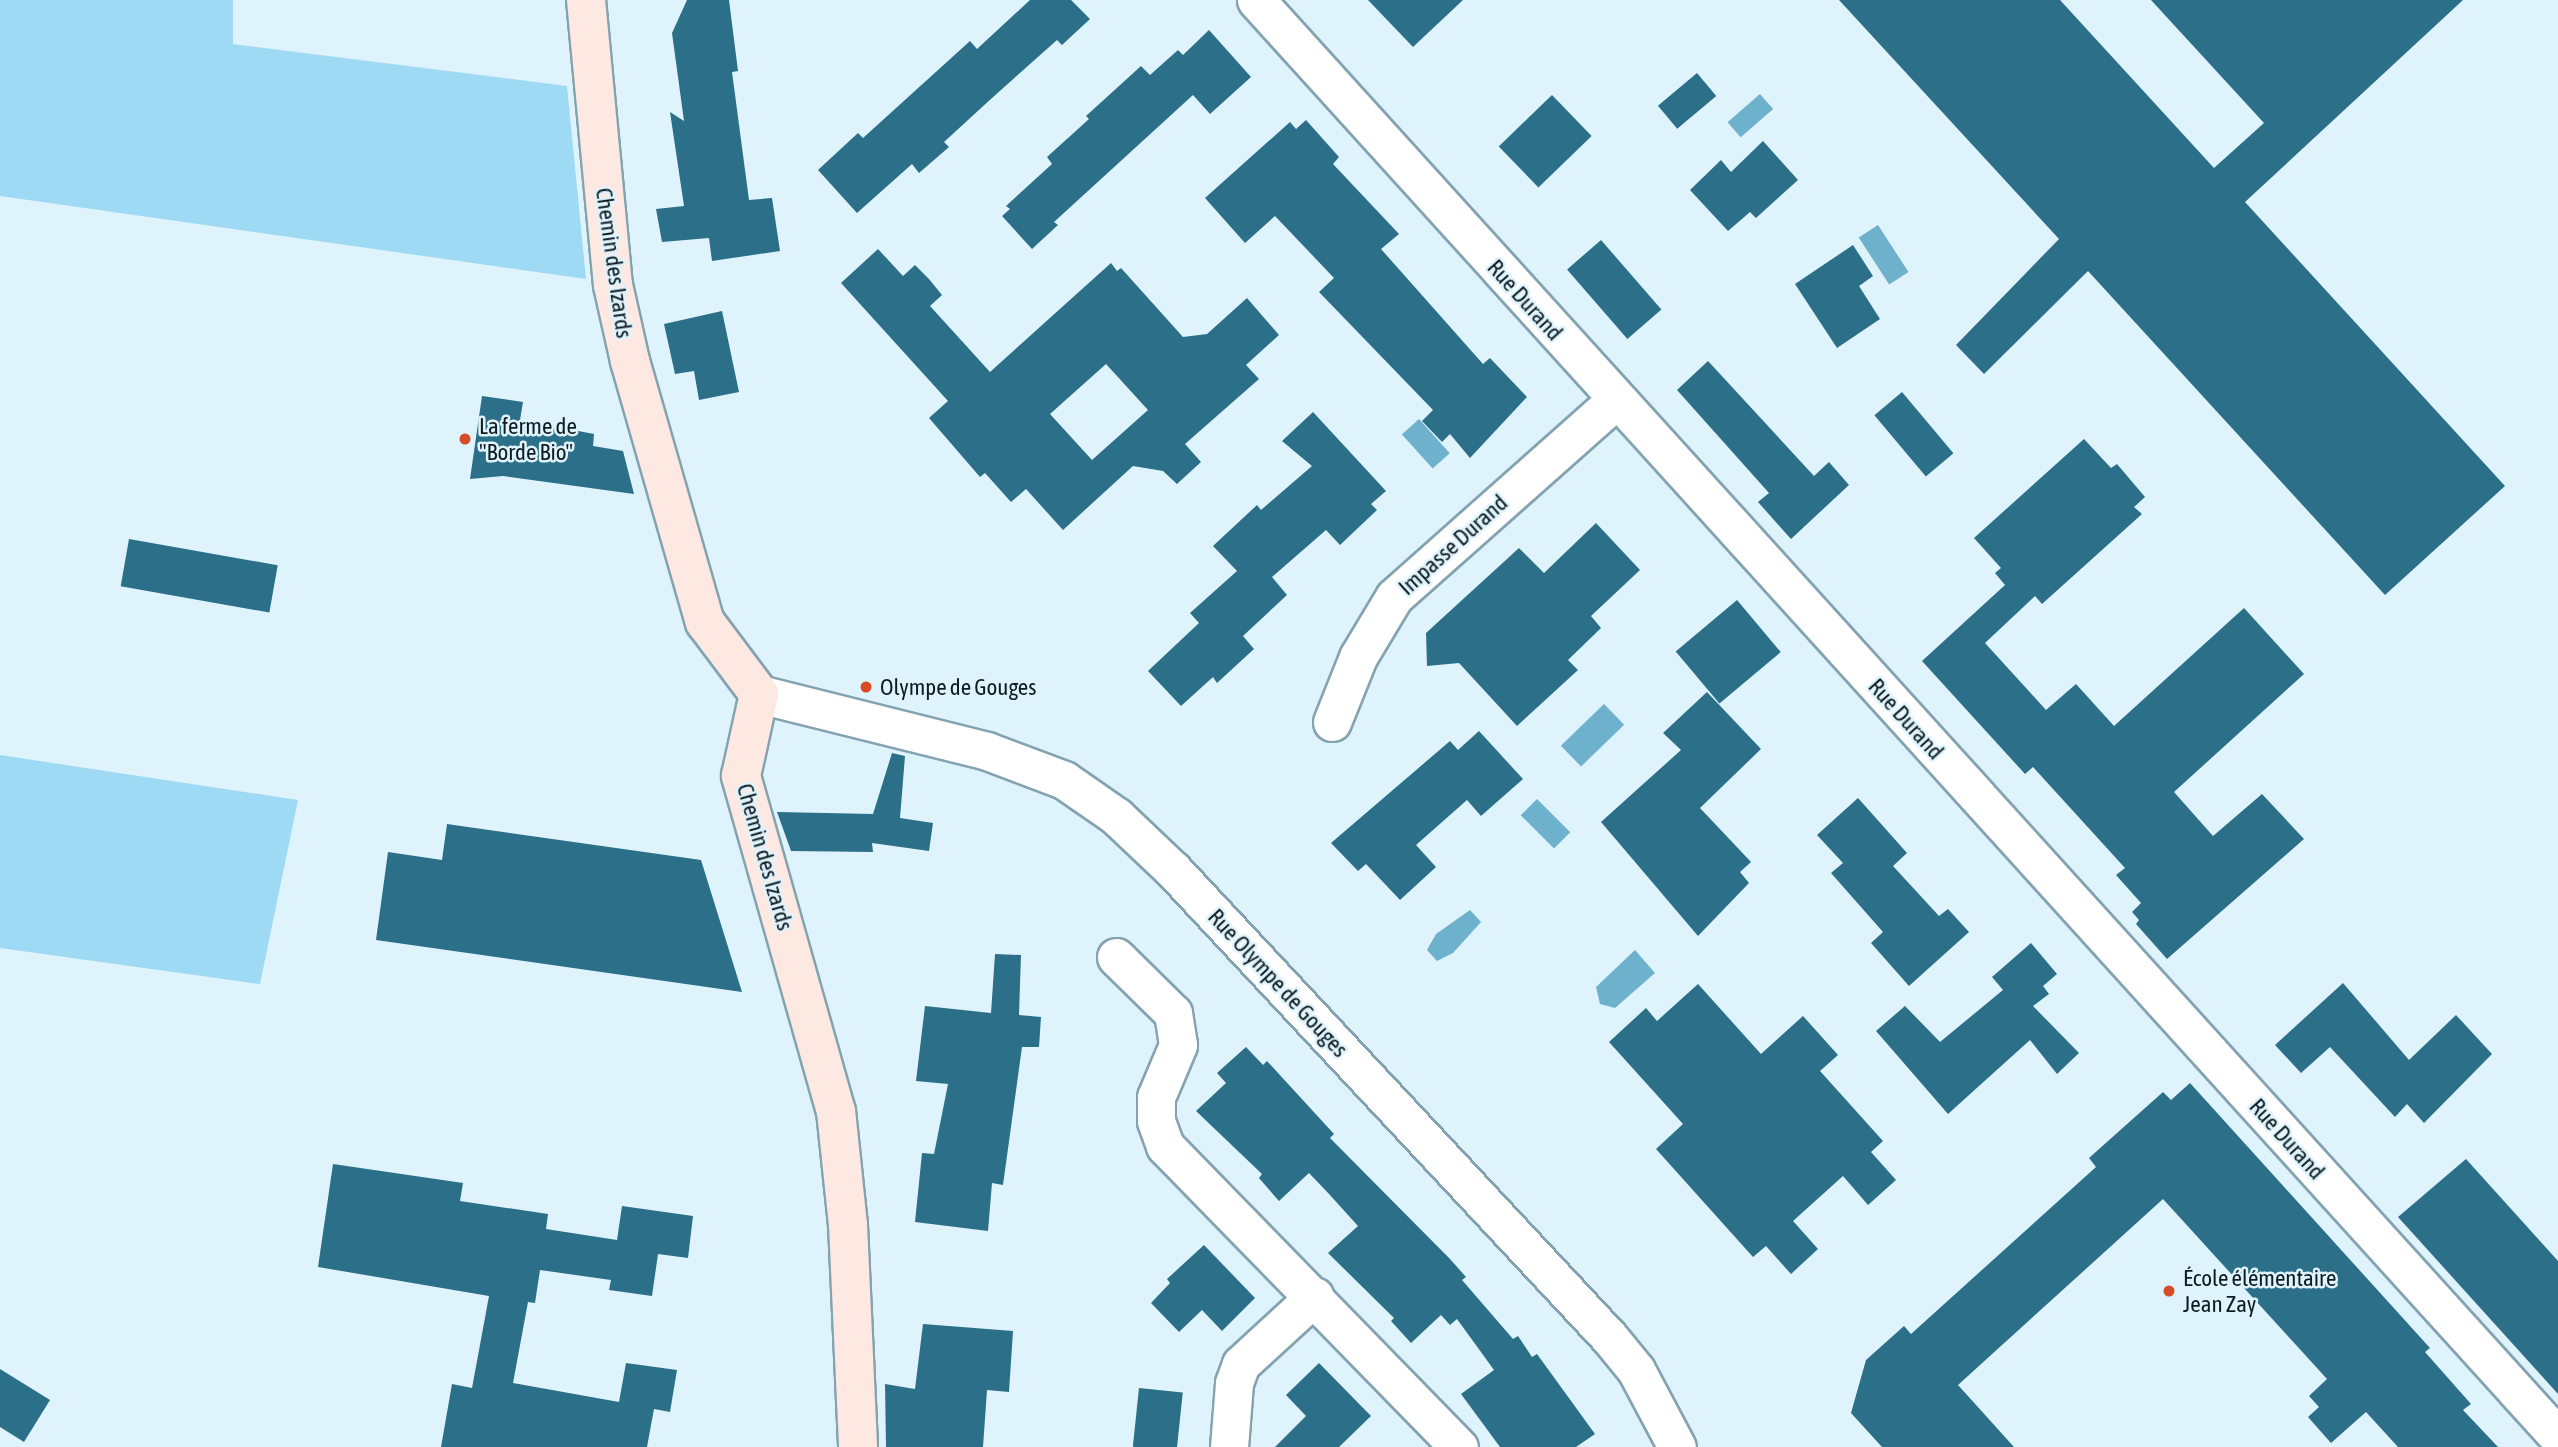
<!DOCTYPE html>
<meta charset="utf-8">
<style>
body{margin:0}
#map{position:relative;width:2558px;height:1447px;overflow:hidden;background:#dff3fc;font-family:"Asap Condensed",sans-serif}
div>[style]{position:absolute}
.green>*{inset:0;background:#9edaf3}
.water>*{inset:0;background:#6eb1cc;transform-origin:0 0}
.building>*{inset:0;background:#2b6f89;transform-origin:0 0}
.roads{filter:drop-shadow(2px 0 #83a3b1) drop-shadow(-2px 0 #83a3b1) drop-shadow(0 2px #83a3b1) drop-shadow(0 -2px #83a3b1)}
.street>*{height:37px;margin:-18.5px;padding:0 18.5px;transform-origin:18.5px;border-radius:18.5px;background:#fff}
.secondary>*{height:38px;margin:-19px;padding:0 19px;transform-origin:19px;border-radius:19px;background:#fee8e2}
.dots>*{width:19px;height:19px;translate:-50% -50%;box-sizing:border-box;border:4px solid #dff3fc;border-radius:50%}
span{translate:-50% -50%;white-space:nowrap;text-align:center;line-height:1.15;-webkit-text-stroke:5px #dff3fc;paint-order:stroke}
.street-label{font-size:23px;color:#0e1b20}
.poi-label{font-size:23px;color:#0e1b20}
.left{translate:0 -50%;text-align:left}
</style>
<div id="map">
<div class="green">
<div style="clip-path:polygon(0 0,233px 0,233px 44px,567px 86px,586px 279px,0 196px)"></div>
<div style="clip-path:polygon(0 755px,298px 800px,260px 984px,0 948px)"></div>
</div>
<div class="water">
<div style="left:1760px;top:94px;width:20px;height:43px;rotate:49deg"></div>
<div style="left:1878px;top:225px;width:56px;height:23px;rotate:57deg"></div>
<div style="left:1419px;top:419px;width:46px;height:23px;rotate:48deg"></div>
<div style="left:1604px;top:704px;width:29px;height:60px;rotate:46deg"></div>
<div style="left:1537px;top:799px;width:47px;height:23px;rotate:45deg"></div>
<div style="clip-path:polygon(1470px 910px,1481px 922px,1453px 953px,1437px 961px,1427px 950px,1436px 934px)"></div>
<div style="clip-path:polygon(1635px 950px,1655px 973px,1615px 1008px,1600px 1004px,1596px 987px)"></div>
</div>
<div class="building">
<div style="clip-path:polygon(687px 0,729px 0,738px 71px,732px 72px,749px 200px,772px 198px,780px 251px,712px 261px,709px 238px,662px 242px,656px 209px,684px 206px,670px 112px,684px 121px,672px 33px)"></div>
<div style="clip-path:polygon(1030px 0,1071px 0,1090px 19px,1062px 45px,1057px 40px,992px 98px,944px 142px,949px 147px,919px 173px,912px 164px,857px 213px,818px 170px,858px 133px,863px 138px,970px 41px,977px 49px)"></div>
<div style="clip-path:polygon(1368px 0,1463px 0,1413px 47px)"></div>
<div style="clip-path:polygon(1839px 0,2060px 0,2214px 168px,2264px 123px,2151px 0,2463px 0,2245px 202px,2505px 486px,2385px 595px,2088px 271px,1984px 374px,1956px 345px,2059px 239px)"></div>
<div style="clip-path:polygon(1209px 30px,1251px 77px,1210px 114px,1193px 95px,1054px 222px,1058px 225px,1032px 249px,1002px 216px,1010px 209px,1006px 206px,1052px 164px,1047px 157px,1089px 119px,1086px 116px,1141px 66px,1150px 75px,1178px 50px,1183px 55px)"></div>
<div style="left:1697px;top:73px;width:30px;height:51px;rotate:50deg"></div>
<div style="left:1552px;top:95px;width:57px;height:74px;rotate:46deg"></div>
<div style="clip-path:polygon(1306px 120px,1339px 157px,1333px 164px,1399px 234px,1381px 249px,1483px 364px,1490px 358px,1527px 397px,1470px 458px,1450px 434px,1442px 442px,1422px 421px,1433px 410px,1319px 292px,1334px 278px,1275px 216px,1245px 243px,1205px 198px,1290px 122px,1296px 129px)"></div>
<div style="clip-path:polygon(1763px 141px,1798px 180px,1756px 218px,1750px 212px,1728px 231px,1690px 190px,1721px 160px,1731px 172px)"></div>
<div style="left:1601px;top:240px;width:92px;height:45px;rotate:49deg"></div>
<div style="clip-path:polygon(1853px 245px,1873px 276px,1859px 286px,1880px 319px,1837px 348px,1795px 284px)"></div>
<div style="clip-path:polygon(evenodd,878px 249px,903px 276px,915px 265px,929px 279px,942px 295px,930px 306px,990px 372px,1111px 263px,1117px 271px,1121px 268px,1183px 337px,1207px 334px,1247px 298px,1279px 335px,1246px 365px,1259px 379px,1185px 444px,1201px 462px,1177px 484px,1163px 471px,1133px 466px,1063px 530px,1026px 489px,1011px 502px,985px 473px,980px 477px,929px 418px,948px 401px,841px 283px,878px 249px,1106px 364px,1148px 410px,1092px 460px,1050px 414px,1106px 364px)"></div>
<div style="clip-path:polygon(722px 311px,739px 392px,699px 400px,694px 371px,675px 374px,664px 324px)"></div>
<div style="clip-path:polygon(1708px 361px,1814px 476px,1829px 462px,1849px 485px,1791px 539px,1758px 502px,1769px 493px,1677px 390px)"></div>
<div style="left:1902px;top:392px;width:80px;height:36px;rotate:50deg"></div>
<div style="clip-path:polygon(482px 396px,523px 402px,520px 420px,594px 434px,593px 446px,623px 451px,634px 494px,503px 476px,470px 479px)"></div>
<div style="clip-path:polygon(1313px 412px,1386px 491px,1371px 504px,1377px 510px,1340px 545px,1326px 530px,1272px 577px,1287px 595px,1243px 636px,1254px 649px,1217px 683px,1213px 677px,1181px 706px,1148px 671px,1199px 623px,1190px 613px,1237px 571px,1213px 546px,1257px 505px,1261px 510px,1312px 466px,1282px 441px)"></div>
<div style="clip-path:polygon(2084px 439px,2111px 468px,2117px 464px,2145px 497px,2134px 507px,2142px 514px,2042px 604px,2035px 596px,1985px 643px,2046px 710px,2076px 684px,2114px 726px,2244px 608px,2304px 674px,2174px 792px,2213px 836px,2262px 794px,2304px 839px,2167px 959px,2136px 924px,2139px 920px,2132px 912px,2141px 903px,2116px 875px,2125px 868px,2033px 767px,2025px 774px,1922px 661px,2005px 585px,1995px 573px,2001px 568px,1974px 538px)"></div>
<div style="clip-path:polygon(1596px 523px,1640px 570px,1591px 616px,1601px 628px,1568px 660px,1578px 670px,1517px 726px,1459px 663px,1427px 666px,1426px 633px,1519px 548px,1544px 573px)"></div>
<div style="left:129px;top:539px;width:151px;height:48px;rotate:10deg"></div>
<div style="left:1737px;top:600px;width:68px;height:80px;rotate:50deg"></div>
<div style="clip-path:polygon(1707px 692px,1761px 749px,1700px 808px,1751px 862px,1740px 872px,1749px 883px,1698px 936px,1601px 822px,1681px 750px,1663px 733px)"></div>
<div style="clip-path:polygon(1479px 731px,1523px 779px,1481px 816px,1467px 800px,1416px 845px,1436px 867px,1400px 900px,1366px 864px,1358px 871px,1331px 843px,1450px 741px,1458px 750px)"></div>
<div style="clip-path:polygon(892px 753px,905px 756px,900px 818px,933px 823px,929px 851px,872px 843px,873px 852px,791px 851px,777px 812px,873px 814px)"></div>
<div style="clip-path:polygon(1858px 798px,1907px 853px,1893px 866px,1939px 916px,1948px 909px,1969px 932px,1909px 986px,1871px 943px,1883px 932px,1831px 873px,1843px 863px,1817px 835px)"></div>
<div style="clip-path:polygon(447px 824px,701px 860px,742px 992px,376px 940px,388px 852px,442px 860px)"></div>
<div style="clip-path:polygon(2031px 943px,2057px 974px,2043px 986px,2049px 994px,2033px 1006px,2079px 1053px,2057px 1074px,2030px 1040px,1948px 1114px,1876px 1031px,1905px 1006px,1940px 1042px,2003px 990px,1992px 977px)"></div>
<div style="clip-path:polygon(995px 954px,1021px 955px,1019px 1015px,1041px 1017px,1039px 1047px,1022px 1047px,1003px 1185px,992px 1183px,988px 1231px,915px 1222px,922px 1153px,934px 1154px,948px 1084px,916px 1081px,925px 1006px,991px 1013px)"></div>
<div style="clip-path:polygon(2343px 983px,2409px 1060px,2456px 1015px,2492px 1054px,2424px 1123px,2407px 1104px,2395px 1117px,2330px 1047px,2301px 1073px,2275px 1045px)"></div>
<div style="clip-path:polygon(1698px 984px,1761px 1054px,1803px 1016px,1838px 1055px,1820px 1071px,1883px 1141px,1871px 1152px,1896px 1180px,1868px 1205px,1843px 1176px,1793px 1221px,1818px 1249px,1791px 1274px,1766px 1246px,1753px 1257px,1656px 1149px,1683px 1124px,1609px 1042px,1646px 1008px,1657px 1021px)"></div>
<div style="clip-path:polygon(1246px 1047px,1263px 1065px,1267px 1061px,1334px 1134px,1330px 1138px,1450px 1259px,1466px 1277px,1462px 1280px,1513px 1339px,1518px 1336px,1532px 1357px,1537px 1354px,1595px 1434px,1576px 1447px,1500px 1447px,1461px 1394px,1494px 1370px,1457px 1319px,1450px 1325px,1441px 1315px,1411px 1343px,1391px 1321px,1394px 1318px,1328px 1253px,1358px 1226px,1329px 1194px,1309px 1173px,1279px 1201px,1259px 1178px,1262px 1174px,1196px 1111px,1226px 1083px,1217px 1073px)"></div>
<div style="clip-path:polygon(2190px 1083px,2430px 1348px,2425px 1352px,2471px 1404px,2463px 1410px,2498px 1447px,2398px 1447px,2366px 1412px,2331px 1443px,2308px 1417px,2319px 1407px,2309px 1396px,2327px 1379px,2163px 1199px,1958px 1385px,2014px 1447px,1882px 1447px,1851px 1413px,1866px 1360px,1904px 1326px,1911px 1334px,2096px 1167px,2089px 1158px,2163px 1092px,2171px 1100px)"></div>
<div style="clip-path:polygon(2466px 1159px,2558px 1261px,2558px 1394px,2398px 1217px)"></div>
<div style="clip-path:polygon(333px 1164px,463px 1183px,460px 1201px,548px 1214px,546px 1229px,617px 1240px,622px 1206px,693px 1216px,688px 1258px,658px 1254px,652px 1296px,609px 1290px,611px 1280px,540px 1270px,535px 1303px,528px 1302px,513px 1383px,619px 1402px,626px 1363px,677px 1370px,670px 1412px,654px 1409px,647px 1447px,441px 1447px,452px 1384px,472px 1388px,489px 1296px,318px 1267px)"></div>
<div style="clip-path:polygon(1204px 1245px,1255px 1298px,1222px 1331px,1202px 1310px,1179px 1332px,1151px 1303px,1170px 1283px,1167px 1279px)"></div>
<div style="clip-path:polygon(923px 1324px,1013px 1331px,1009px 1392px,987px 1390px,983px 1447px,886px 1447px,885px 1384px,915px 1389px)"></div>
<div style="clip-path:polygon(1319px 1363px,1371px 1416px,1339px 1447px,1275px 1447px,1306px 1416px,1286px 1395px)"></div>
<div style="clip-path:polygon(0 1369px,50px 1400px,24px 1442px,0 1427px)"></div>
<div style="left:1139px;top:1388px;width:44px;height:59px;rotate:6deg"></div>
</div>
<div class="roads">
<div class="street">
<div style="left:1256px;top:0;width:1939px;rotate:47.82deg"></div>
<div style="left:759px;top:694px;width:235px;rotate:14deg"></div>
<div style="left:987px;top:751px;width:82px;rotate:20.6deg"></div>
<div style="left:1064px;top:780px;width:63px;rotate:34.7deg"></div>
<div style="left:1116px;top:816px;width:79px;rotate:43.5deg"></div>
<div style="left:1173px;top:870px;width:639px;rotate:46.97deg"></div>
<div style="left:1609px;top:1337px;width:43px;rotate:50.7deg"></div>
<div style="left:1636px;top:1370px;width:87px;rotate:62deg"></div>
<div style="left:1332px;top:722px;width:70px;rotate:-68.2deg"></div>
<div style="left:1358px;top:657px;width:70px;rotate:-59deg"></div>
<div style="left:1394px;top:597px;width:295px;rotate:-41.6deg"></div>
<div style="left:1116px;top:957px;width:80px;rotate:44.5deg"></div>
<div style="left:1173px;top:1013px;width:32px;rotate:81deg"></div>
<div style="left:1178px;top:1045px;width:56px;rotate:112.9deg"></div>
<div style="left:1156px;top:1097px;width:24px;rotate:90deg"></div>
<div style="left:1156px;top:1121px;width:27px;rotate:70deg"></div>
<div style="left:1165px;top:1146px;width:421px;rotate:45.7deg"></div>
<div style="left:1229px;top:1447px;width:64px;rotate:-85.5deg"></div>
<div style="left:1234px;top:1383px;width:20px;rotate:-70deg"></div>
<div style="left:1241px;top:1364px;width:100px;rotate:-42.6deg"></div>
</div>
<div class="secondary">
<div style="left:586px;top:0;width:286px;rotate:84.6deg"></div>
<div style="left:613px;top:285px;width:78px;rotate:77.4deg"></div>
<div style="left:630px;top:361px;width:272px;rotate:74deg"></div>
<div style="left:705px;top:622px;width:90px;rotate:53.1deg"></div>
<div style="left:759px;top:694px;width:84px;rotate:102.4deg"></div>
<div style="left:741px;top:776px;width:348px;rotate:74.2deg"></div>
<div style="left:836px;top:1111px;width:115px;rotate:84deg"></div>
<div style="left:848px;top:1225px;width:222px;rotate:87.4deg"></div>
</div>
</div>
<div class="dots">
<div style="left:465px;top:439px;background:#d54c27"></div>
<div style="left:866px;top:687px;background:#d54c27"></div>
<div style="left:2169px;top:1291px;background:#d54c27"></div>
</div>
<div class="street-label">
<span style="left:614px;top:263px;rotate:82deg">Chemin des Izards</span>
<span style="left:1525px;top:300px;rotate:48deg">Rue Durand</span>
<span style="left:1453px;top:545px;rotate:-42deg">Impasse Durand</span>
<span style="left:1906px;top:719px;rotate:48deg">Rue Durand</span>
<span style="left:765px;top:857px;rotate:74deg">Chemin des Izards</span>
<span style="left:1278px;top:983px;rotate:47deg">Rue Olympe de Gouges</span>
<span style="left:2287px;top:1139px;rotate:48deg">Rue Durand</span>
</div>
<div class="poi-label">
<span class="left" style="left:479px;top:439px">La ferme de<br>"Borde Bio"</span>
<span class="left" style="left:880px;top:687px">Olympe de Gouges</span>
<span class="left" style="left:2183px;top:1291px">École élémentaire<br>Jean Zay</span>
</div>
</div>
